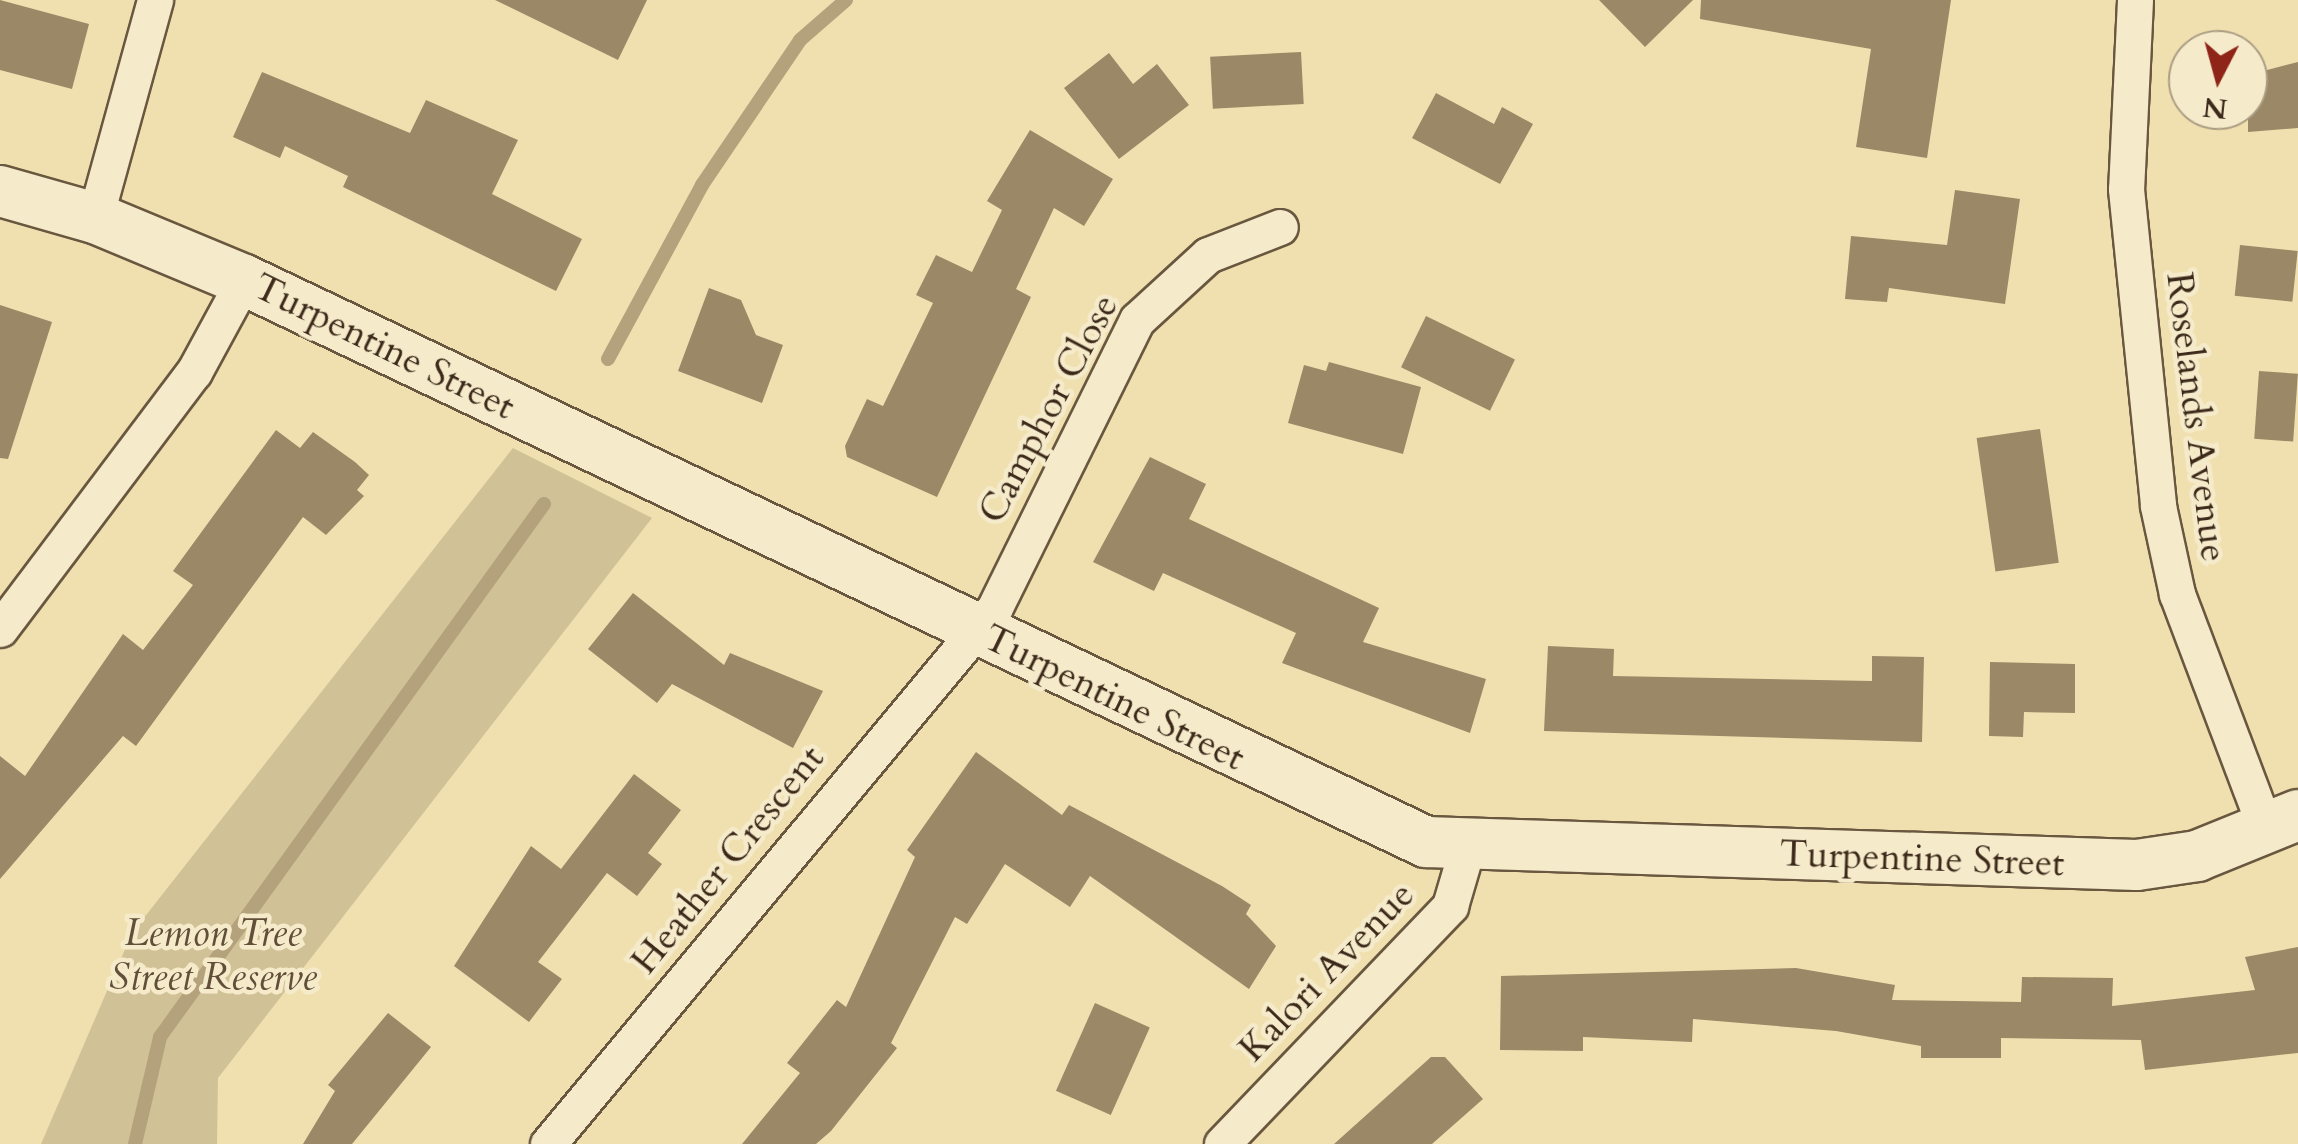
<!DOCTYPE html>
<style>
body{margin:0}
#map{position:relative;width:2298px;height:1144px;overflow:hidden;background:#f0e0af;font-family:Cardo,serif}
div>[style]{position:absolute}
.green>*{inset:0;background:#d1c196}
.stream>*{height:14px;margin:-7px;padding:0 7px;transform-origin:7px;border-radius:7px;background:#b3a27c}
.building>*{inset:0;background:#9a8867;transform-origin:0 0}
.roads{filter:drop-shadow(2px 0 #69573f) drop-shadow(-2px 0 #69573f) drop-shadow(0 2px #69573f) drop-shadow(0 -2px #69573f)}
.street>*{height:35px;margin:-17.5px;padding:0 17.5px;transform-origin:17.5px;border-radius:17.5px;background:#f5ebcb}
.secondary>*{height:50px;margin:-25px;padding:0 25px;transform-origin:25px;border-radius:25px;background:#f5ebcb}
span{translate:-50% -50%;white-space:nowrap;text-align:center;line-height:1.15;-webkit-text-stroke:9px #f5ebcb;paint-order:stroke}
.street-label{font-size:38px;color:#3c291a}
.park-label{font-size:38px;color:#614f39;font-style:italic}
.north{position:absolute;left:2168px;top:30px;width:100px;height:100px;box-sizing:border-box;background:#f5ebcb;border:2px solid #ab9d84;border-radius:50%;rotate:186deg;font-size:28px;font-weight:700;line-height:40px;text-align:center;color:#3c291a}
.north::after{content:'';display:block;margin:auto;width:35px;height:45px;background:#8f2418;clip-path:polygon(50% 0,100% 100%,50% 72%,0 100%)}
</style>
<div id="map">
<div class="green">
<div style="clip-path:polygon(513px 448px,652px 518px,218px 1078px,217px 1144px,41px 1144px,132px 933px)"></div>
</div>
<div class="stream">
<div style="left:608px;top:359px;width:198px;rotate:-61.6deg"></div>
<div style="left:702px;top:185px;width:175px;rotate:-55.9deg"></div>
<div style="left:800px;top:40px;width:61px;rotate:-41deg"></div>
<div style="left:135px;top:1144px;width:110px;rotate:-76.8deg"></div>
<div style="left:160px;top:1037px;width:657px;rotate:-54.23deg"></div>
</div>
<div class="building">
<div style="clip-path:polygon(0 0,89px 24px,72px 89px,0 70px)"></div>
<div style="clip-path:polygon(495px 0,647px 0,618px 60px)"></div>
<div style="clip-path:polygon(1599px 0,1693px 0,1645px 47px)"></div>
<div style="clip-path:polygon(1701px 0,1951px 0,1927px 158px,1856px 147px,1871px 49px,1700px 19px)"></div>
<div style="left:1301px;top:52px;width:52px;height:91px;rotate:87deg"></div>
<div style="clip-path:polygon(1109px 53px,1133px 84px,1157px 64px,1189px 105px,1119px 159px,1064px 88px)"></div>
<div style="clip-path:polygon(2298px 62px,2298px 128px,2248px 132px,2248px 75px)"></div>
<div style="clip-path:polygon(262px 72px,410px 133px,426px 100px,518px 140px,492px 194px,582px 239px,556px 291px,343px 187px,348px 176px,285px 146px,280px 158px,233px 137px)"></div>
<div style="clip-path:polygon(1436px 93px,1494px 124px,1502px 107px,1533px 124px,1500px 184px,1412px 138px)"></div>
<div style="clip-path:polygon(1030px 130px,1113px 179px,1084px 226px,1054px 208px,1016px 289px,1031px 297px,937px 497px,847px 457px,845px 446px,867px 399px,883px 406px,933px 303px,916px 295px,936px 255px,972px 272px,1002px 210px,987px 201px)"></div>
<div style="clip-path:polygon(1955px 190px,2020px 199px,2005px 304px,1889px 288px,1887px 302px,1845px 299px,1851px 236px,1947px 245px)"></div>
<div style="left:2240px;top:245px;width:58px;height:51px;rotate:6deg"></div>
<div style="clip-path:polygon(709px 288px,741px 300px,756px 335px,783px 345px,762px 403px,678px 371px)"></div>
<div style="clip-path:polygon(0 305px,52px 322px,8px 459px,0 458px)"></div>
<div style="left:1426px;top:316px;width:99px;height:57px;rotate:26deg"></div>
<div style="clip-path:polygon(1329px 362px,1421px 387px,1403px 454px,1288px 423px,1304px 365px,1326px 371px)"></div>
<div style="left:2259px;top:371px;width:39px;height:68px;rotate:4deg"></div>
<div style="left:2040px;top:429px;width:135px;height:64px;rotate:82deg"></div>
<div style="clip-path:polygon(276px 430px,300px 448px,313px 432px,355px 462px,369px 475px,357px 490px,364px 496px,326px 535px,303px 517px,136px 746px,123px 736px,0 879px,0 756px,25px 776px,123px 634px,143px 650px,193px 585px,173px 571px)"></div>
<div style="clip-path:polygon(1150px 457px,1206px 484px,1189px 519px,1379px 608px,1363px 642px,1486px 679px,1470px 733px,1282px 663px,1296px 633px,1163px 573px,1154px 591px,1093px 562px)"></div>
<div style="clip-path:polygon(633px 593px,724px 665px,730px 653px,823px 691px,793px 748px,672px 684px,657px 703px,588px 649px)"></div>
<div style="clip-path:polygon(1548px 646px,1614px 649px,1613px 676px,1872px 681px,1872px 656px,1924px 657px,1922px 742px,1544px 731px)"></div>
<div style="clip-path:polygon(1990px 662px,2075px 664px,2075px 713px,2024px 712px,2023px 737px,1989px 736px)"></div>
<div style="clip-path:polygon(976px 752px,1062px 815px,1069px 805px,1222px 886px,1251px 905px,1246px 914px,1276px 946px,1249px 989px,1090px 876px,1070px 907px,1005px 864px,967px 924px,955px 917px,891px 1043px,897px 1048px,831px 1131px,816px 1144px,742px 1144px,800px 1073px,787px 1063px,837px 1000px,846px 1007px,915px 857px,907px 850px)"></div>
<div style="clip-path:polygon(634px 774px,681px 810px,648px 853px,662px 864px,637px 896px,607px 873px,538px 962px,562px 979px,529px 1022px,454px 966px,531px 846px,561px 869px)"></div>
<div style="clip-path:polygon(2298px 947px,2298px 1053px,2145px 1070px,2141px 1040px,2001px 1038px,2001px 1058px,1921px 1058px,1921px 1046px,1836px 1031px,1693px 1019px,1692px 1042px,1583px 1037px,1583px 1051px,1500px 1050px,1501px 976px,1796px 968px,1895px 985px,1892px 1000px,2021px 1002px,2022px 977px,2113px 978px,2112px 1006px,2255px 990px,2245px 957px)"></div>
<div style="left:1095px;top:1003px;width:60px;height:96px;rotate:24deg"></div>
<div style="clip-path:polygon(388px 1013px,431px 1047px,352px 1144px,303px 1144px,335px 1091px,328px 1085px)"></div>
<div style="clip-path:polygon(1431px 1057px,1445px 1057px,1483px 1099px,1432px 1144px,1334px 1144px)"></div>
</div>
<div class="roads">
<div class="street">
<div style="left:2135px;top:0;width:189px;rotate:92.7deg"></div>
<div style="left:2126px;top:189px;width:319px;rotate:84.2deg"></div>
<div style="left:2158px;top:506px;width:90px;rotate:77.8deg"></div>
<div style="left:2177px;top:594px;width:251px;rotate:69.3deg"></div>
<div style="left:95px;top:218px;width:226px;rotate:-74.6deg"></div>
<div style="left:0;top:629px;width:322px;rotate:-53deg"></div>
<div style="left:194px;top:372px;width:105px;rotate:-61.5deg"></div>
<div style="left:548px;top:1144px;width:697px;rotate:-50.18deg"></div>
<div style="left:994px;top:609px;width:322px;rotate:-63.7deg"></div>
<div style="left:1137px;top:320px;width:96px;rotate:-42.5deg"></div>
<div style="left:1208px;top:255px;width:77px;rotate:-21.3deg"></div>
<div style="left:1222px;top:1144px;width:330px;rotate:-46.2deg"></div>
<div style="left:1450px;top:906px;width:64px;rotate:-73.6deg"></div>
</div>
<div class="secondary">
<div style="left:0;top:191px;width:99px;rotate:15.9deg"></div>
<div style="left:95px;top:218px;width:161px;rotate:22.6deg"></div>
<div style="left:244px;top:280px;width:1309px;rotate:25.43deg"></div>
<div style="left:1426px;top:842px;width:711px;rotate:1.85deg"></div>
<div style="left:2137px;top:865px;width:61px;rotate:-8.5deg"></div>
<div style="left:2197px;top:856px;width:109px;rotate:-22.1deg"></div>
</div>
</div>
<div class="street-label">
<span style="left:384px;top:347px;rotate:26deg">Turpentine Street</span>
<span style="left:1049px;top:409px;rotate:-62deg">Camphor Close</span>
<span style="left:2196px;top:417px;rotate:83deg">Roselands Avenue</span>
<span style="left:1114px;top:698px;rotate:26deg">Turpentine Street</span>
<span style="left:1922px;top:859px;rotate:2deg">Turpentine Street</span>
<span style="left:728px;top:860px;rotate:-51deg">Heather Crescent</span>
<span style="left:1327px;top:972px;rotate:-46deg">Kalori Avenue</span>
</div>
<div class="park-label">
<span style="left:213px;top:956px">Lemon Tree<br>Street Reserve</span>
</div>
<div class="north">N</div>
</div>
